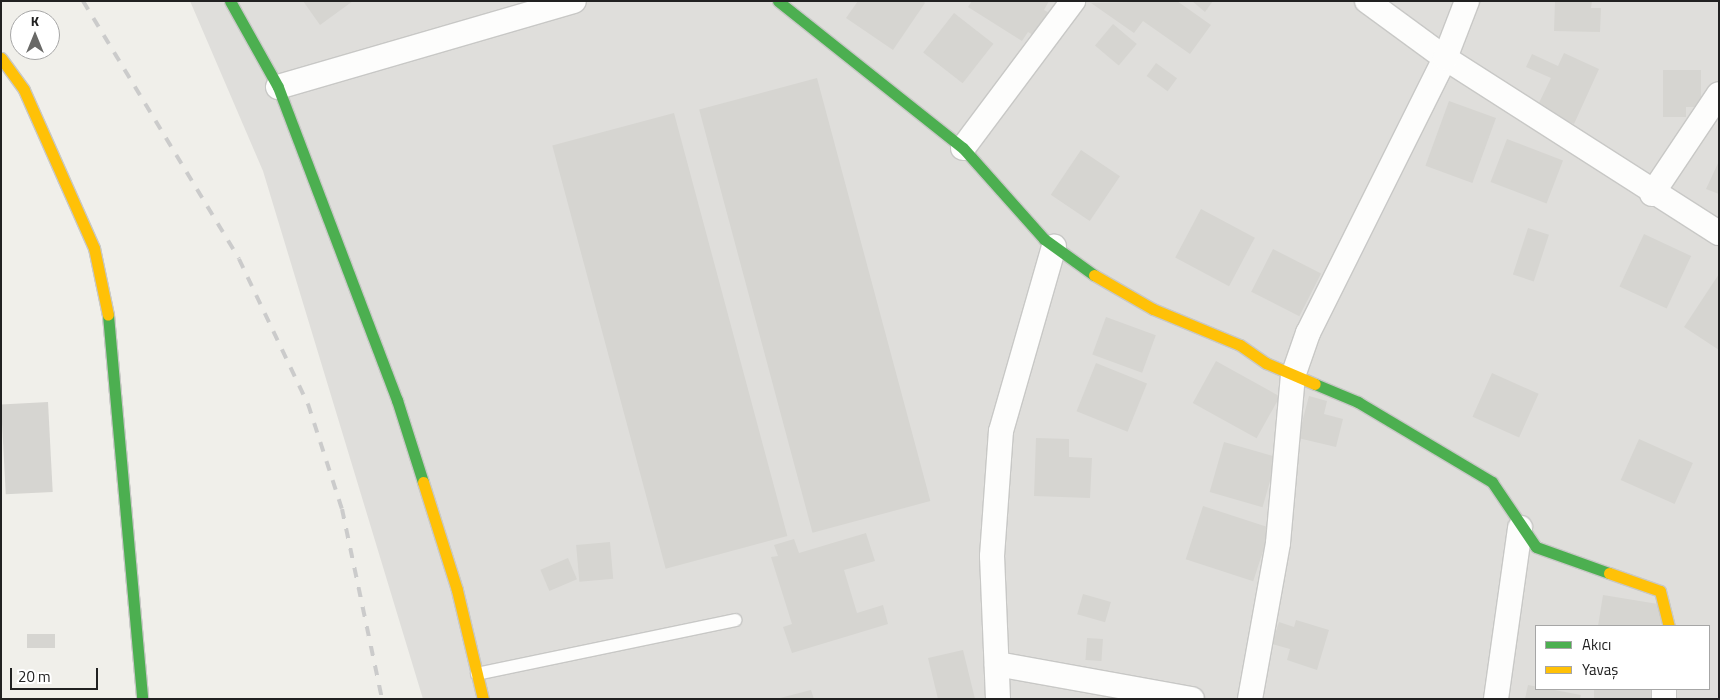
<!DOCTYPE html>
<meta charset="utf-8">
<style>
body{margin:0}
#map{position:relative;width:1720px;height:700px;overflow:hidden;background:#f0efea;font-family:"Titillium Web",sans-serif}
div>[style]{position:absolute}
.residential>*{inset:0;background:#dfdedb}
.building>*{inset:0;background:#d6d5d1;transform-origin:0 0}
.roads{filter:drop-shadow(1px 0 #c8c8c6) drop-shadow(-1px 0 #c8c8c6) drop-shadow(0 1px #c8c8c6) drop-shadow(0 -1px #c8c8c6)}
.lane>*{height:12px;margin:-6px;padding:0 6px;transform-origin:6px;border-radius:6px;background:#fdfdfc}
.street>*{height:24px;margin:-12px;padding:0 12px;transform-origin:12px;border-radius:12px;background:#fdfdfc}
.fast>*{height:11px;margin:-5.5px;padding:0 5.5px;transform-origin:5.5px;border-radius:5.5px;background:#4caf50}
.slow>*{height:11px;margin:-5.5px;padding:0 5.5px;transform-origin:5.5px;border-radius:5.5px;background:#ffc107}
.rail>*{height:4px;margin-top:-2px;transform-origin:0;background:repeating-linear-gradient(90deg,#cbcbcb 0 10px,transparent 0 20px)}
span{translate:-50% -50%;white-space:nowrap;text-align:center;line-height:1.15;-webkit-text-stroke:5px #fff;paint-order:stroke}
.frame{position:absolute;inset:0;border:2px solid #212121;pointer-events:none}
.legend{position:absolute;left:1535px;top:625px;width:175px;height:65px;box-sizing:border-box;background:#fff;border:1px solid #a6a6a6;margin:0;padding:6px 9px;list-style:none;font-size:15px;color:#212121}
.legend li{display:flex;align-items:center;gap:10px;height:25px}
.legend b{width:25px;border:1px solid #a6a6a6}
.north{position:absolute;left:10px;top:10px;width:50px;height:50px;box-sizing:border-box;background:#fff;border:1px solid #a6a6a6;border-radius:50%;rotate:0deg;font-size:14px;font-weight:700;line-height:20px;text-align:center;color:#212121}
.north::after{content:'';display:block;margin:auto;width:18px;height:22px;background:#696967;clip-path:polygon(50% 0,100% 100%,50% 72%,0 100%)}
.scale{position:absolute;left:10px;top:668px;width:88px;height:22px;box-sizing:border-box;border:2px solid #212121;border-top:0;padding-left:6px;font-size:15px;line-height:18px;white-space:nowrap;color:#212121;-webkit-text-stroke:4px #fff;paint-order:stroke}
</style>
<div id="map">
<div class="residential">
<div style="clip-path:polygon(evenodd,190px 1px,1719px 1px,1719px 699px,423px 699px,263px 171px,190px 1px,1536px 626px,1709px 626px,1709px 689px,1536px 689px,1536px 626px)"></div>
</div>
<div class="building">
<div style="clip-path:polygon(303px 1px,353px 1px,320px 25px)"></div>
<div style="clip-path:polygon(858px 1px,923px 1px,925px 3px,893px 50px,846px 18px)"></div>
<div style="clip-path:polygon(972px 1px,1049px 1px,1044px 10px,1053px 15px,1038px 38px,1028px 32px,1022px 41px,968px 7px)"></div>
<div style="clip-path:polygon(1177px 1px,1211px 25px,1190px 54px,1143px 21px,1134px 33px,1091px 3px)"></div>
<div style="clip-path:polygon(1192px 1px,1213px 1px,1205px 12px)"></div>
<div style="clip-path:polygon(1555px 1px,1592px 1px,1591px 8px,1601px 8px,1600px 32px,1554px 31px)"></div>
<div style="left:954px;top:13px;width:50px;height:50px;rotate:38deg"></div>
<div style="left:1113px;top:24px;width:31px;height:28px;rotate:40deg"></div>
<div style="clip-path:polygon(1564px 53px,1599px 69px,1574px 124px,1537px 107px,1551px 78px,1526px 67px,1532px 54px,1558px 66px)"></div>
<div style="left:1156px;top:63px;width:26px;height:16px;rotate:36deg"></div>
<div style="clip-path:polygon(1663px 70px,1701px 70px,1701px 107px,1686px 107px,1686px 117px,1663px 117px)"></div>
<div style="left:817px;top:78px;width:438px;height:122px;rotate:75deg"></div>
<div style="left:1449px;top:101px;width:50px;height:69px;rotate:20deg"></div>
<div style="left:674px;top:113px;width:438px;height:126px;rotate:75deg"></div>
<div style="left:1507px;top:139px;width:60px;height:46px;rotate:21deg"></div>
<div style="left:1081px;top:150px;width:47px;height:54px;rotate:34deg"></div>
<div style="clip-path:polygon(1719px 161px,1719px 194px,1706px 189px)"></div>
<div style="left:1201px;top:209px;width:61px;height:55px;rotate:28deg"></div>
<div style="left:1528px;top:228px;width:22px;height:49px;rotate:18deg"></div>
<div style="left:1644px;top:234px;width:52px;height:58px;rotate:25deg"></div>
<div style="left:1273px;top:249px;width:54px;height:48px;rotate:27deg"></div>
<div style="clip-path:polygon(1719px 274px,1719px 350px,1684px 327px)"></div>
<div style="left:1106px;top:317px;width:53px;height:40px;rotate:20deg"></div>
<div style="left:1216px;top:361px;width:73px;height:48px;rotate:29deg"></div>
<div style="left:1096px;top:363px;width:55px;height:52px;rotate:22deg"></div>
<div style="left:1492px;top:373px;width:51px;height:48px;rotate:24deg"></div>
<div style="clip-path:polygon(1309px 396px,1327px 401px,1324px 414px,1343px 419px,1336px 447px,1298px 438px)"></div>
<div style="left:48px;top:402px;width:90px;height:47px;rotate:87deg"></div>
<div style="clip-path:polygon(1036px 438px,1069px 439px,1069px 457px,1092px 458px,1090px 498px,1034px 496px)"></div>
<div style="left:1639px;top:439px;width:59px;height:45px;rotate:24deg"></div>
<div style="left:1224px;top:442px;width:55px;height:52px;rotate:16deg"></div>
<div style="left:1203px;top:506px;width:71px;height:56px;rotate:18deg"></div>
<div style="clip-path:polygon(866px 533px,875px 561px,844px 570px,857px 613px,883px 605px,888px 624px,792px 653px,783px 627px,792px 624px,771px 557px,778px 556px,774px 545px,794px 539px,799px 553px)"></div>
<div style="left:610px;top:542px;width:37px;height:34px;rotate:85deg"></div>
<div style="left:568px;top:558px;width:23px;height:30px;rotate:67deg"></div>
<div style="left:1083px;top:594px;width:29px;height:21px;rotate:16deg"></div>
<div style="clip-path:polygon(1603px 595px,1664px 605px,1660px 626px,1598px 626px)"></div>
<div style="clip-path:polygon(1296px 620px,1329px 630px,1317px 670px,1287px 660px,1290px 649px,1272px 644px,1279px 622px,1294px 627px)"></div>
<div style="left:55px;top:634px;width:14px;height:28px;rotate:90deg"></div>
<div style="left:1087px;top:638px;width:16px;height:22px;rotate:4deg"></div>
<div style="clip-path:polygon(963px 650px,975px 699px,938px 699px,928px 658px)"></div>
<div style="clip-path:polygon(1528px 685px,1581px 695px,1580px 699px,1525px 699px)"></div>
<div style="left:1594px;top:689px;width:70px;height:10px"></div>
<div style="clip-path:polygon(811px 690px,814px 699px,780px 699px,780px 698px)"></div>
</div>
<div class="roads">
<div class="lane">
<div style="left:477px;top:674px;width:264px;rotate:-11.8deg"></div>
</div>
<div class="street">
<div style="left:1367px;top:1px;width:97px;rotate:36.2deg"></div>
<div style="left:1445px;top:58px;width:325px;rotate:32.6deg"></div>
<div style="left:278px;top:87px;width:308px;rotate:-16.2deg"></div>
<div style="left:963px;top:148px;width:184px;rotate:-53.2deg"></div>
<div style="left:1652px;top:194px;width:120px;rotate:-56.2deg"></div>
<div style="left:997px;top:664px;width:198px;rotate:10.2deg"></div>
<div style="left:998px;top:699px;width:143px;rotate:-92.4deg"></div>
<div style="left:992px;top:556px;width:125px;rotate:-85.9deg"></div>
<div style="left:1001px;top:431px;width:192px;rotate:-74deg"></div>
<div style="left:1250px;top:699px;width:158px;rotate:-79.8deg"></div>
<div style="left:1278px;top:543px;width:168px;rotate:-84.9deg"></div>
<div style="left:1293px;top:376px;width:46px;rotate:-70.8deg"></div>
<div style="left:1308px;top:333px;width:307px;rotate:-63.5deg"></div>
<div style="left:1445px;top:58px;width:61px;rotate:-68.9deg"></div>
<div style="left:1496px;top:699px;width:173px;rotate:-82deg"></div>
<div style="left:1664px;top:699px;width:10px;rotate:-90deg"></div>
</div>
<div class="fast">
<div style="left:230px;top:1px;width:98px;rotate:60.8deg"></div>
<div style="left:278px;top:87px;width:335px;rotate:69.2deg"></div>
<div style="left:397px;top:400px;width:86px;rotate:72.4deg"></div>
<div style="left:778px;top:1px;width:236px;rotate:38.5deg"></div>
<div style="left:963px;top:148px;width:122px;rotate:48.3deg"></div>
<div style="left:1044px;top:239px;width:62px;rotate:35.8deg"></div>
<div style="left:108px;top:315px;width:386px;rotate:84.9deg"></div>
<div style="left:1315px;top:384px;width:47px;rotate:22.7deg"></div>
<div style="left:1358px;top:402px;width:156px;rotate:30.8deg"></div>
<div style="left:1492px;top:482px;width:78px;rotate:55.9deg"></div>
<div style="left:1536px;top:547px;width:77px;rotate:19.6deg"></div>
</div>
<div class="slow">
<div style="left:1px;top:58px;width:39px;rotate:54deg"></div>
<div style="left:24px;top:90px;width:173px;rotate:66.1deg"></div>
<div style="left:94px;top:248px;width:68px;rotate:78.2deg"></div>
<div style="left:1094px;top:275px;width:68px;rotate:30deg"></div>
<div style="left:1153px;top:309px;width:94px;rotate:22.5deg"></div>
<div style="left:1240px;top:345px;width:32px;rotate:35deg"></div>
<div style="left:1266px;top:363px;width:53px;rotate:23.2deg"></div>
<div style="left:423px;top:482px;width:113px;rotate:72.5deg"></div>
<div style="left:457px;top:590px;width:112px;rotate:76.6deg"></div>
<div style="left:1609px;top:573px;width:54px;rotate:19.4deg"></div>
<div style="left:1660px;top:591px;width:36px;rotate:76deg"></div>
</div>
</div>
<div class="rail">
<div style="left:83px;top:1px;width:301px;rotate:58.8deg"></div>
<div style="left:239px;top:259px;width:161px;rotate:64.6deg"></div>
<div style="left:308px;top:404px;width:110px;rotate:72.1deg"></div>
<div style="left:342px;top:509px;width:194px;rotate:78.1deg"></div>
</div>
<div class="frame"></div>
<ul class="legend">
<li><b style="height:6px;background:#4caf50"></b>Akıcı</li>
<li><b style="height:6px;background:#ffc107"></b>Yavaş</li>
</ul>
<div class="north">K</div>
<div class="scale">20 m</div>
</div>
